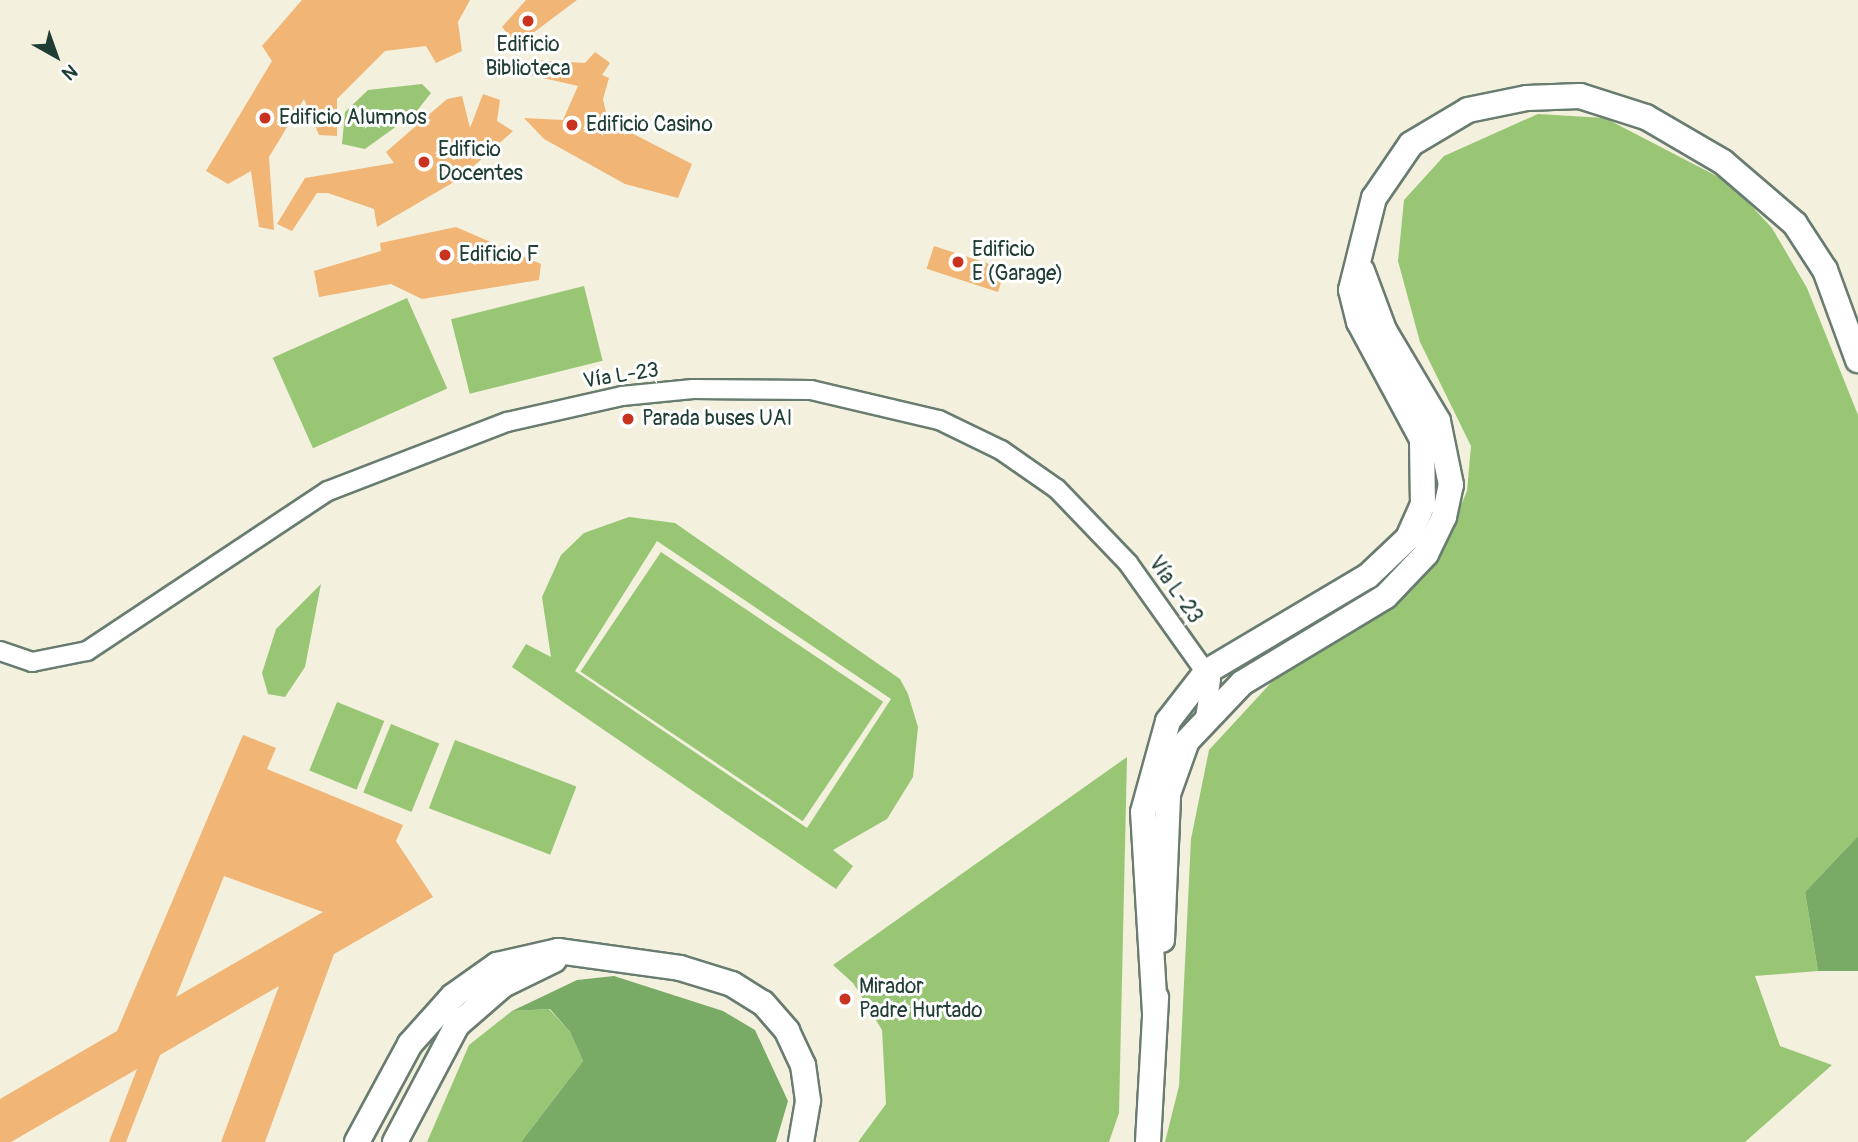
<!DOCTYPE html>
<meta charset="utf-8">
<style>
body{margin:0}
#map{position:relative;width:1858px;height:1142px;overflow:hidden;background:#f3f0de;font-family:Pangolin,sans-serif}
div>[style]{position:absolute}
.green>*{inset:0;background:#98c675;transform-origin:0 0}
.forest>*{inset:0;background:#7aab66}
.building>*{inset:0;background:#f1b576;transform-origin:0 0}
.roads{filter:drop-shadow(2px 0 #697c70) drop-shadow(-2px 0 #697c70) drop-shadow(0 2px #697c70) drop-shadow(0 -2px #697c70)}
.street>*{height:18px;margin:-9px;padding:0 9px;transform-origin:9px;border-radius:9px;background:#fff}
.secondary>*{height:24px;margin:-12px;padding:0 12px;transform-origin:12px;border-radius:12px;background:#fff}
.dots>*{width:19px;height:19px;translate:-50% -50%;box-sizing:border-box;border:4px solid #fff;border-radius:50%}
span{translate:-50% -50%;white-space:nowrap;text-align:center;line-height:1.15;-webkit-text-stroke:6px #fff;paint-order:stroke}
.poi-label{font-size:21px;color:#1f3d34}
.left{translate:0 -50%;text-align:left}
.street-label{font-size:21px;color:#1f3d34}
.north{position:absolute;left:21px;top:21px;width:70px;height:70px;-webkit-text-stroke:5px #fff;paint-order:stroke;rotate:140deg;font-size:19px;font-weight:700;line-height:28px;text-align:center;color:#1f3d34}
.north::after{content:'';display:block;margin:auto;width:24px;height:32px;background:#1f3d34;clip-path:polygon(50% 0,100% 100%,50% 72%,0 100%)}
</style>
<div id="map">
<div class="green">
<div style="clip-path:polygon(422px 84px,431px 93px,416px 112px,365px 149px,342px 144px,345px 112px,368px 90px)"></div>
<div style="clip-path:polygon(1538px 114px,1605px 118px,1730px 183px,1772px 228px,1807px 288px,1858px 415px,1858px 836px,1805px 892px,1818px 971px,1755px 976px,1780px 1046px,1832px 1065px,1745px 1142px,1165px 1142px,1179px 1086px,1191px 839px,1209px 750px,1292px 660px,1400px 600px,1441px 551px,1467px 491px,1471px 446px,1420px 342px,1398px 261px,1404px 200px,1444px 156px)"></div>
<div style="left:584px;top:286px;width:77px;height:137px;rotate:76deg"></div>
<div style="left:407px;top:298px;width:99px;height:147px;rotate:66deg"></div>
<div style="clip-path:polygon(evenodd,629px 517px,675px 523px,900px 679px,908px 694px,918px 727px,913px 777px,887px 819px,833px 850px,853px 866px,836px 889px,512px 667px,526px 644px,551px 657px,542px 597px,561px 555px,584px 533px,629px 517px,657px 541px,891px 699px,807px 828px,575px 671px,657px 541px)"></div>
<div style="left:661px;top:552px;width:268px;height:144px;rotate:34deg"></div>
<div style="clip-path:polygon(321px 584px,305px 667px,285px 697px,268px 694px,262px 673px,276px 629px)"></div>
<div style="left:337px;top:702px;width:51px;height:74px;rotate:22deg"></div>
<div style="left:391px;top:724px;width:52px;height:74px;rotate:22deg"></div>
<div style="left:455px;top:740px;width:130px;height:73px;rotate:21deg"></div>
<div style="clip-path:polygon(1127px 757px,1119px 1113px,1109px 1142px,858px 1142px,886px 1104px,882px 1030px,853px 983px,833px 965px)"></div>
<div style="clip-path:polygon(549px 1009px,570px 1032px,583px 1061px,521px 1142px,427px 1142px,469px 1045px,512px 1011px)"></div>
</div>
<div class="forest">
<div style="clip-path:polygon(1858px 836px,1858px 971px,1818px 971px,1805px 892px)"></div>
<div style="clip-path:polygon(614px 976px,723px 1011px,755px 1030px,788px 1101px,776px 1142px,521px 1142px,583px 1061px,570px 1032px,550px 1009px,512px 1011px,577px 980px)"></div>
</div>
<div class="building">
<div style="clip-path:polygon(302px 0,470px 0,458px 22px,462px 51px,436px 63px,426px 46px,385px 51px,337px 99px,337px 136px,319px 135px,304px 99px,269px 157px,274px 230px,259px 227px,251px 171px,228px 184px,206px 171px,272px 61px,262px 46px)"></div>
<div style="clip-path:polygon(526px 0,577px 0,517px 45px,502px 27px)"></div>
<div style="clip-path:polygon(595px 52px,610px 63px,602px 75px,609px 78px,603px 99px,608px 121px,692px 164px,678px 198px,625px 184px,544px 139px,524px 118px,563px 120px,578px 86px,530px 75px,533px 60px,585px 63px)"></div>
<div style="clip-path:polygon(483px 94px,500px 100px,497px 121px,513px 131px,459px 179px,377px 227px,374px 209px,328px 193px,317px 193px,292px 231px,277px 224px,305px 178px,394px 163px,386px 152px,447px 99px,462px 96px,470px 128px)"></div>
<div style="clip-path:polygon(456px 227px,541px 264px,539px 280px,422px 299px,391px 284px,319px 297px,314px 271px,381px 251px,380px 243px)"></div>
<div style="left:934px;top:246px;width:75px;height:24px;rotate:18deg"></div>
<div style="clip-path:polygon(evenodd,243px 735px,276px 748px,267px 769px,403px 825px,396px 841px,433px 897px,334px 954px,265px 1142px,221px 1142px,279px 986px,160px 1055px,126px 1142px,109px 1142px,137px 1069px,11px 1142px,0 1142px,0 1099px,117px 1031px,243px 735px,224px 876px,323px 912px,176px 997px,224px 876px)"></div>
</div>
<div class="roads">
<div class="street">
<div style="left:0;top:651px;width:34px;rotate:19deg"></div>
<div style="left:32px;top:662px;width:56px;rotate:-11.3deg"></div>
<div style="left:87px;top:651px;width:289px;rotate:-33.6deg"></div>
<div style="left:328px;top:491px;width:192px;rotate:-21.1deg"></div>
<div style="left:507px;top:422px;width:118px;rotate:-12.7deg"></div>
<div style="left:622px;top:396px;width:71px;rotate:-5.6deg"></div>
<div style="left:693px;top:389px;width:118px;rotate:0.5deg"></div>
<div style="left:811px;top:390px;width:131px;rotate:13.2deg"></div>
<div style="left:939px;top:420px;width:69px;rotate:25.8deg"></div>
<div style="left:1001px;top:450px;width:68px;rotate:34.9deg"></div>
<div style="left:1057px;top:489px;width:103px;rotate:46.2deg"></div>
<div style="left:1128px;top:563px;width:143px;rotate:54.6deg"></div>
<div style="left:1211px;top:680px;width:38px;rotate:99deg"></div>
</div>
<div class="secondary">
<div style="left:1162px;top:940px;width:146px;rotate:-87.6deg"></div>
<div style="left:1168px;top:794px;width:56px;rotate:-70.3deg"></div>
<div style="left:1187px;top:741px;width:80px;rotate:-46.5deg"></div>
<div style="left:1242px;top:683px;width:168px;rotate:-31.1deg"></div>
<div style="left:1386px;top:596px;width:58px;rotate:-46.4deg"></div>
<div style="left:1426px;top:554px;width:41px;rotate:-64.1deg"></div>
<div style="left:1444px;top:517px;width:33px;rotate:-78deg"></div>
<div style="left:1451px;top:485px;width:65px;rotate:-101.5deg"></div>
<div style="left:1438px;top:421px;width:106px;rotate:-120.7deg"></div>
<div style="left:1384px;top:330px;width:63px;rotate:-110.4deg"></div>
<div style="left:1155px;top:1013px;width:201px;rotate:-93.4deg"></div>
<div style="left:1143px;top:812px;width:94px;rotate:-74.6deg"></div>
<div style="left:1168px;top:721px;width:62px;rotate:-52.2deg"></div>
<div style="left:1206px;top:672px;width:188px;rotate:-30.7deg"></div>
<div style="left:1368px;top:576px;width:55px;rotate:-43.5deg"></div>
<div style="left:1408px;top:538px;width:36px;rotate:-66deg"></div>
<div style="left:1423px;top:505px;width:66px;rotate:-90.9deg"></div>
<div style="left:1422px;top:439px;width:133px;rotate:-118.3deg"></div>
<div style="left:1359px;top:322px;width:33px;rotate:-104deg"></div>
<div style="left:1351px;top:290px;width:95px;rotate:-76deg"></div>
<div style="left:1374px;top:198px;width:65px;rotate:-55.6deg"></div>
<div style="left:1411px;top:144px;width:66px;rotate:-30.8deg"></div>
<div style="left:1468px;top:110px;width:60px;rotate:-11.5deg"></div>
<div style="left:1527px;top:98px;width:53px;rotate:-2.2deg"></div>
<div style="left:1580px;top:96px;width:69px;rotate:17.7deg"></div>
<div style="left:1646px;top:117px;width:89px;rotate:30.3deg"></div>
<div style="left:1723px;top:162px;width:95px;rotate:40.7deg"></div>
<div style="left:1795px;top:224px;width:55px;rotate:56.9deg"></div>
<div style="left:1825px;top:270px;width:96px;rotate:69.9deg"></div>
<div style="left:357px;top:1142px;width:111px;rotate:-61.6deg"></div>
<div style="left:410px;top:1044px;width:64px;rotate:-48.1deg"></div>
<div style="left:453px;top:996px;width:54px;rotate:-35.2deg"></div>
<div style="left:497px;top:965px;width:63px;rotate:-12.9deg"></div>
<div style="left:558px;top:951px;width:123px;rotate:7.9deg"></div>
<div style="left:680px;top:968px;width:54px;rotate:17.1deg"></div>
<div style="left:732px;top:984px;width:36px;rotate:32deg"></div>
<div style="left:763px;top:1003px;width:37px;rotate:49deg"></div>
<div style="left:787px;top:1031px;width:38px;rotate:65deg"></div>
<div style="left:803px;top:1065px;width:36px;rotate:82deg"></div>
<div style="left:808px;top:1101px;width:42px;rotate:99.7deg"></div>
<div style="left:395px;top:1142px;width:132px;rotate:-62.1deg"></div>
<div style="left:457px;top:1025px;width:61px;rotate:-41deg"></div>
<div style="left:503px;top:985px;width:57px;rotate:-26.1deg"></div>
<div style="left:1148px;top:1142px;width:145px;rotate:-86.8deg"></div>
</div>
</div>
<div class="dots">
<div style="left:528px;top:21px;background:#c8321e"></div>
<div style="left:265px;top:118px;background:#c8321e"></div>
<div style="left:572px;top:125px;background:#c8321e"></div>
<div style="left:424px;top:162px;background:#c8321e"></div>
<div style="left:445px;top:255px;background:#c8321e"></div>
<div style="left:958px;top:262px;background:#c8321e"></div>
<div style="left:628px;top:419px;background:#c8321e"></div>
<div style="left:845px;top:999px;background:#c8321e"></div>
</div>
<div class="poi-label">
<span style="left:528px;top:57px">Edificio<br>Biblioteca</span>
<span class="left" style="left:279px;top:118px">Edificio Alumnos</span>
<span class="left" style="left:586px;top:125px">Edificio Casino</span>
<span class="left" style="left:438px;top:162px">Edificio<br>Docentes</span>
<span class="left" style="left:972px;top:262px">Edificio<br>E (Garage)</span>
<span class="left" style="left:459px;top:255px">Edificio F</span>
<span class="left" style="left:642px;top:419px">Parada buses UAI</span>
<span class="left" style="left:859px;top:999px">Mirador<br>Padre Hurtado</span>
</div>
<div class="street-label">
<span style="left:621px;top:376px;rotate:-9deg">Vía L-23</span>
<span style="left:1175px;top:590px;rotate:55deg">Vía L-23</span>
</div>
<div class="north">N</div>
</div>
